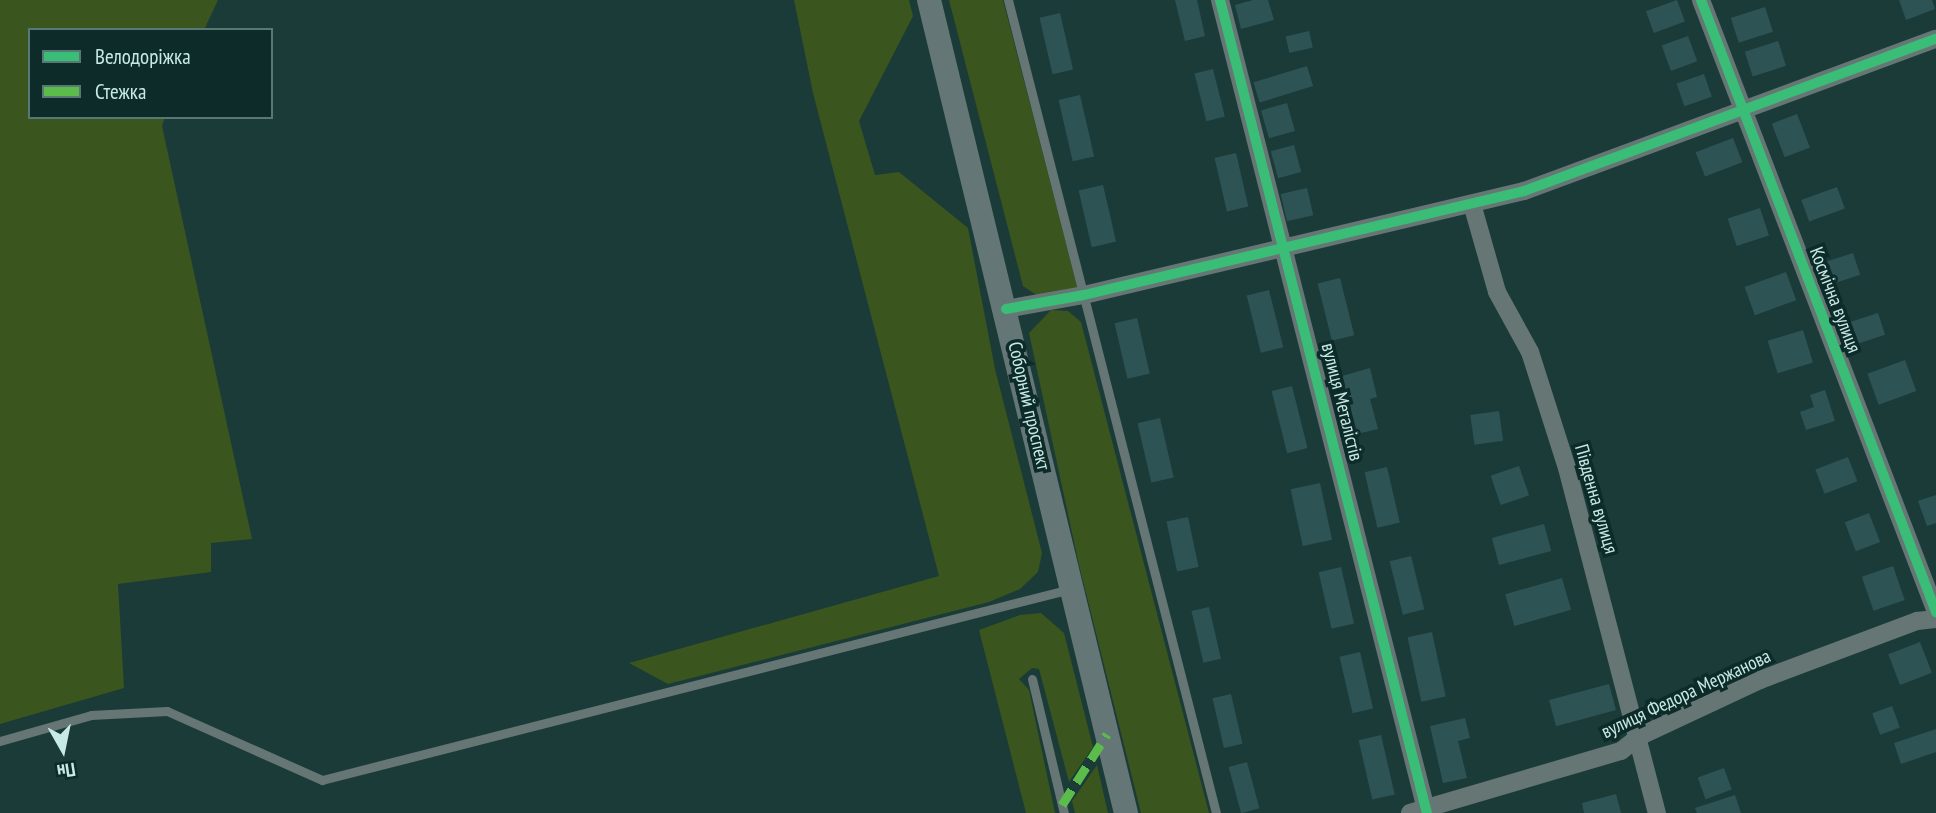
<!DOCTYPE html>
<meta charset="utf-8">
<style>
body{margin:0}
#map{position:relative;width:1936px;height:813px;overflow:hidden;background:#1b3b39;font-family:"PT Sans Narrow",sans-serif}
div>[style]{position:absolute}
.green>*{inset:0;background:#3a551d}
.building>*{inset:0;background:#2e5355;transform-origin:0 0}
.service>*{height:9px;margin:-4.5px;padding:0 4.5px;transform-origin:4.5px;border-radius:4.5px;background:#667675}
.minor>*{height:18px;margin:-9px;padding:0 9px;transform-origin:9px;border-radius:9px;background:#667675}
.secondary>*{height:24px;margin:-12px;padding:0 12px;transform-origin:12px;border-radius:12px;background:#647776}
.quiet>*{height:9px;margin-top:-4.5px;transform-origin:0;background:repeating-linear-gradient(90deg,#5cbc4b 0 18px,transparent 0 27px)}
.cycleway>*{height:10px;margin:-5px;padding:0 5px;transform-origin:5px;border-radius:5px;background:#3abd76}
span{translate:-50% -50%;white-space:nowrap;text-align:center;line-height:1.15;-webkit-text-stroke:7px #0d2b29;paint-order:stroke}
.street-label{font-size:19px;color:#c8eae6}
.legend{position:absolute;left:28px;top:28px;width:245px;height:91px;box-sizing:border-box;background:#0d2b29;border:2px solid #587775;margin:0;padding:9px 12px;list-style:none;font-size:21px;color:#c8eae6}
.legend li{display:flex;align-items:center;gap:14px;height:35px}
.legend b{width:35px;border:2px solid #587775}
.north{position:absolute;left:28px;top:715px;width:70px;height:70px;-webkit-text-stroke:5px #0d2b29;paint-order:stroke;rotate:171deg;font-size:19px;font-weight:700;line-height:28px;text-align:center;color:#c8eae6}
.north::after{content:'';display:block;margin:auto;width:24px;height:32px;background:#c8eae6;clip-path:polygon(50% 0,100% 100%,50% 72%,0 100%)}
</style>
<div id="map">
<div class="green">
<div style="clip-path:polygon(0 0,218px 0,204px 30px,30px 30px,30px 117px,165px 117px,162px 126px,252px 539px,211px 543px,211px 572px,118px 584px,124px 688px,0 724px)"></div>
<div style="clip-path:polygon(794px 0,909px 0,913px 16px,859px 121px,875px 175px,899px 172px,968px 228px,995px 369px,1042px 553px,1038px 572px,1020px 589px,989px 602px,668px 684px,629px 663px,939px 576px,813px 93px)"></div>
<div style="clip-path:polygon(949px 0,1003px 0,1078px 289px,1038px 296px,1023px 286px)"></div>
<div style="clip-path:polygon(1051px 310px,1068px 311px,1081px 322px,1209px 813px,1141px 813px,1079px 565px,1029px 333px)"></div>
<div style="clip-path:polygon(1041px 613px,1064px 633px,1093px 747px,1069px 782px,1039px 669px,1032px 668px,1019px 679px,1029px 690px,1055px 813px,1026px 813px,979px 630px,1020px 615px)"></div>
<div style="clip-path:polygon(1097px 765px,1108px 813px,1075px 813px,1072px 801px)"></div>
</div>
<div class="building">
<div style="clip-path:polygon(1175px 0,1197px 0,1205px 36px,1185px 41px)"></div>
<div style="clip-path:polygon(1253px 0,1268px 0,1274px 20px,1241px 29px,1235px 5px)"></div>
<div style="left:1677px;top:0;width:23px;height:33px;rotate:70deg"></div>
<div style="clip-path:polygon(1899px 0,1932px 0,1935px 9px,1906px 20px)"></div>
<div style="left:1765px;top:7px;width:26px;height:36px;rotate:72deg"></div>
<div style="left:1060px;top:13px;width:58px;height:21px;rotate:77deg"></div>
<div style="left:1309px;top:31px;width:17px;height:24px;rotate:77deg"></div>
<div style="left:1688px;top:36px;width:27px;height:28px;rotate:70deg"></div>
<div style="left:1778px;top:41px;width:26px;height:35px;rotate:72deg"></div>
<div style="left:1307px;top:66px;width:21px;height:56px;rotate:73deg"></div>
<div style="left:1213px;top:69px;width:49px;height:19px;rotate:76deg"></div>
<div style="left:1704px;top:74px;width:24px;height:29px;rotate:71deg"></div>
<div style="left:1080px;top:95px;width:63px;height:22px;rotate:77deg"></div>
<div style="left:1287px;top:103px;width:29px;height:27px;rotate:74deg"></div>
<div style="left:1797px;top:114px;width:36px;height:27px;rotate:69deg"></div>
<div style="left:1733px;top:138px;width:26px;height:40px;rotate:69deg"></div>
<div style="left:1294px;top:145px;width:28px;height:24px;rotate:75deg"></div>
<div style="left:1236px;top:153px;width:55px;height:22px;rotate:77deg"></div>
<div style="left:1103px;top:185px;width:58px;height:25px;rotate:77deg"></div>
<div style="left:1837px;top:187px;width:23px;height:38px;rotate:70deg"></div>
<div style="left:1307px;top:188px;width:28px;height:27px;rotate:77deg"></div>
<div style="left:1760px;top:208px;width:29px;height:34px;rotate:72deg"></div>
<div style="left:1853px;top:253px;width:23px;height:27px;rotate:72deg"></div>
<div style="left:1786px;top:272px;width:30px;height:44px;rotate:70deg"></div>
<div style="left:1340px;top:278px;width:59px;height:23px;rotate:76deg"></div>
<div style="left:1269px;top:290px;width:59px;height:23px;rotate:76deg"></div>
<div style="left:1878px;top:313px;width:23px;height:31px;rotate:72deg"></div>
<div style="left:1137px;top:318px;width:57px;height:23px;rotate:77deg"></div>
<div style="left:1803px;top:330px;width:34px;height:37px;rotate:73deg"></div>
<div style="left:1905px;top:360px;width:33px;height:40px;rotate:70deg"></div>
<div style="clip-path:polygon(1370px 368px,1377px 397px,1370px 399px,1378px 429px,1357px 434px,1342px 376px)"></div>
<div style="left:1292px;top:386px;width:64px;height:21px;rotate:76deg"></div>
<div style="clip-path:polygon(1825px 390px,1835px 421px,1806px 430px,1800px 412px,1814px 407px,1810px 395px)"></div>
<div style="left:1499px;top:411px;width:30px;height:29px;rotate:82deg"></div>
<div style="left:1160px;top:418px;width:61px;height:23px;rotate:77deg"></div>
<div style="left:1848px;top:457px;width:26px;height:35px;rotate:69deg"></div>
<div style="left:1519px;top:466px;width:31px;height:30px;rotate:71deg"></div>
<div style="left:1387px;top:467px;width:57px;height:23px;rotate:77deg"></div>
<div style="left:1320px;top:483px;width:58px;height:30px;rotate:78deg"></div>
<div style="clip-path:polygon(1936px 495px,1936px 523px,1927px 526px,1918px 501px)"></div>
<div style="left:1869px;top:513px;width:31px;height:26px;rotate:69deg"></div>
<div style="left:1188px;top:517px;width:51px;height:22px;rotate:78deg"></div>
<div style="left:1544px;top:524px;width:28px;height:54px;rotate:75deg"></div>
<div style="left:1411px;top:556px;width:55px;height:22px;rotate:76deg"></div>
<div style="left:1893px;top:566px;width:36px;height:33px;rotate:71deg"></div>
<div style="left:1341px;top:567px;width:58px;height:23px;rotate:77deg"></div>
<div style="left:1562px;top:578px;width:33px;height:59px;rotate:74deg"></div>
<div style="left:1209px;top:607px;width:53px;height:18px;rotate:77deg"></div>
<div style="left:1432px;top:632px;width:66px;height:25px;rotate:78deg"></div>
<div style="left:1920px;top:642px;width:33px;height:34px;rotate:69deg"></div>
<div style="left:1360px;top:652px;width:58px;height:21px;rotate:77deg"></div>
<div style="left:1609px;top:684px;width:27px;height:62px;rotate:75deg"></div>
<div style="left:1231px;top:694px;width:51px;height:19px;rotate:77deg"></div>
<div style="left:1892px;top:706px;width:23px;height:21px;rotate:70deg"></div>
<div style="clip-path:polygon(1465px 718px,1470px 738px,1458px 741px,1467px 778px,1443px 783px,1430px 726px)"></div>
<div style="clip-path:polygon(1936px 729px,1936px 752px,1901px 764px,1894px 743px)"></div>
<div style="left:1381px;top:735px;width:61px;height:23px;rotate:77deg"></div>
<div style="left:1247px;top:762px;width:48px;height:19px;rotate:75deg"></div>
<div style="left:1724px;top:768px;width:23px;height:28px;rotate:70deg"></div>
<div style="clip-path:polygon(1616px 794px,1621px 813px,1584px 813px,1582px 803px)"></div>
<div style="clip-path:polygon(1735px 795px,1741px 813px,1697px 813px,1695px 808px)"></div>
</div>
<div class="service">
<div style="left:1008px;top:0;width:839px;rotate:75.65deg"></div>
<div style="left:1032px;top:679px;width:138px;rotate:76.6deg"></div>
<div style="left:0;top:741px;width:95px;rotate:-15.9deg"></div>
<div style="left:91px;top:715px;width:76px;rotate:-3deg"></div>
<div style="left:167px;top:711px;width:170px;rotate:24deg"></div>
<div style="left:322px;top:780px;width:772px;rotate:-14.32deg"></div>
</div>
<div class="minor">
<div style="left:1220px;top:0;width:839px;rotate:75.72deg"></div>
<div style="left:1701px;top:0;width:656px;rotate:68.99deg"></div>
<div style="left:1472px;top:204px;width:91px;rotate:74.1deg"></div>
<div style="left:1497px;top:292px;width:68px;rotate:61.2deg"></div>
<div style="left:1530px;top:352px;width:122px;rotate:72.3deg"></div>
<div style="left:1567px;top:468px;width:357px;rotate:75.4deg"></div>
<div style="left:1006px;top:309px;width:79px;rotate:-10.2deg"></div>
<div style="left:1084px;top:295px;width:452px;rotate:-13.3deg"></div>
<div style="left:1524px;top:191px;width:439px;rotate:-20.3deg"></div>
<div style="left:1410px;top:813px;width:220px;rotate:-16.4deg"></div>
<div style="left:1621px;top:751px;width:22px;rotate:-39deg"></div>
<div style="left:1638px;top:737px;width:135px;rotate:-25deg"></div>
<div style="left:1760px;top:680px;width:168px;rotate:-20.6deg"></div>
<div style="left:1917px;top:621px;width:19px;rotate:-6deg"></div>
</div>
<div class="secondary">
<div style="left:929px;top:0;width:837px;rotate:76.38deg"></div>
</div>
<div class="quiet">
<div style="left:1062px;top:805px;width:84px;rotate:-57.6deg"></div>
</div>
<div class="cycleway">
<div style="left:1220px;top:0;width:839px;rotate:75.72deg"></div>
<div style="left:1701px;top:0;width:656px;rotate:68.99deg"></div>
<div style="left:1006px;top:309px;width:79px;rotate:-10.2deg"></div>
<div style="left:1084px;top:295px;width:452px;rotate:-13.3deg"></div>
<div style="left:1524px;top:191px;width:439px;rotate:-20.3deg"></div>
</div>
<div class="street-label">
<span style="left:1835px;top:300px;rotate:69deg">Космічна вулиця</span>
<span style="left:1342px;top:402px;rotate:76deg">вулиця Металістів</span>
<span style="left:1029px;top:406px;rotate:77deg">Соборний проспект</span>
<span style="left:1596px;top:499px;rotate:74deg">Південна вулиця</span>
<span style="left:1686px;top:694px;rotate:-25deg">вулиця Федора Мержанова</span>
</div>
<ul class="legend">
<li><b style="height:9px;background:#3abd76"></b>Велодоріжка</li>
<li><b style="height:9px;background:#5cbc4b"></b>Стежка</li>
</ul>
<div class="north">Пн</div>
</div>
